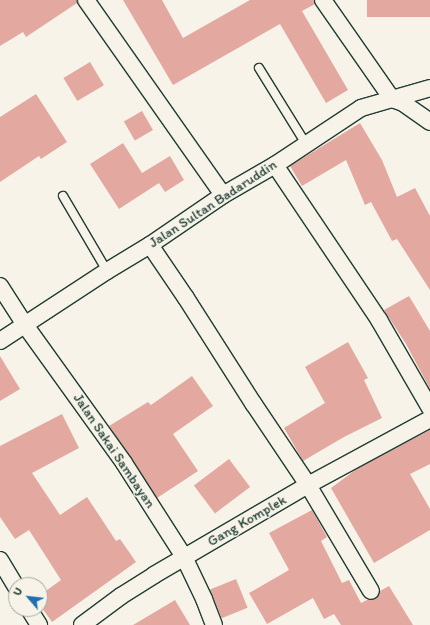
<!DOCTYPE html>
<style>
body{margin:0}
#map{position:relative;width:430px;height:625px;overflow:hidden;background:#f7f3e8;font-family:Itim,sans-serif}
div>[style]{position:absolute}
.building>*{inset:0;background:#e3a9a0;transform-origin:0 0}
.roads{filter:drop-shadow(1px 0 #1f3d34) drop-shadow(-1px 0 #1f3d34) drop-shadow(0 1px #1f3d34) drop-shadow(0 -1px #1f3d34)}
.service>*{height:8px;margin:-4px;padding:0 4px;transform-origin:4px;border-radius:4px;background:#f7f3e8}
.minor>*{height:16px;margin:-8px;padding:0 8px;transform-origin:8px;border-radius:8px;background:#f7f3e8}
span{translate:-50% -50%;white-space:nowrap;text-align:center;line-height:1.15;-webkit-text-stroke:3px #f7f3e8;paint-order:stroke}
.street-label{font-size:14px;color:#1f3d34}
.north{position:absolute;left:8px;top:577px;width:40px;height:40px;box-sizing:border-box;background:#f7f3e8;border:1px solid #a1aaa0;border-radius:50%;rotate:298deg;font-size:11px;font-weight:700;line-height:16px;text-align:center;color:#1f3d34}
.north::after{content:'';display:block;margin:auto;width:14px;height:18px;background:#1f6fb2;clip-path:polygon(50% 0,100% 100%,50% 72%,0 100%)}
</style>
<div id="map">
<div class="building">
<div style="clip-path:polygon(0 0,77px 0,77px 3px,26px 37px,23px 32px,0 46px)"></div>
<div style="clip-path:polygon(123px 0,162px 0,183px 38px,250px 0,314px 0,315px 4px,302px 11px,348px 90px,326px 103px,280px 24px,173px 85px)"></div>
<div style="left:367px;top:0;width:63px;height:17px"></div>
<div style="left:90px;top:62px;width:27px;height:31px;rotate:59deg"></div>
<div style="clip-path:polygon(36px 94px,67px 142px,41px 159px,39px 156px,0 182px,0 117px)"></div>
<div style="left:142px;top:111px;width:22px;height:21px;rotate:60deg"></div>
<div style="clip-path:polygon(360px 123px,382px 160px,397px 197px,415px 188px,430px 216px,430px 290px,397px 239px,392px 241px,371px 202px,365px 205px,346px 160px,302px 186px,290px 166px)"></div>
<div style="clip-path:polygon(123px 143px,142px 173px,170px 156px,184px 180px,165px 192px,159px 183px,119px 209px,90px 164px)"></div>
<div style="clip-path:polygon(409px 296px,430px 331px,430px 389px,406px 344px,384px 310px)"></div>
<div style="clip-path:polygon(348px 342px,368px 378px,364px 380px,382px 418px,344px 437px,303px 461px,284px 428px,325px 403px,305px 367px)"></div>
<div style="clip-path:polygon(0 356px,20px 389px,0 401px)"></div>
<div style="clip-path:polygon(192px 376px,213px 406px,173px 434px,198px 471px,157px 498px,109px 426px,148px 402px,151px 405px)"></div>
<div style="clip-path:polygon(62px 414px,79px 448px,32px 473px,60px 515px,87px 497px,116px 541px,120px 539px,136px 562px,52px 622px,40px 605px,40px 595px,61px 580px,29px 530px,15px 539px,0 517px,0 446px)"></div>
<div style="clip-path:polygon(430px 430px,430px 464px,410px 474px,430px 509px,430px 530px,374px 563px,331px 488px,358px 468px)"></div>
<div style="left:229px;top:459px;width:35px;height:44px;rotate:53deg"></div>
<div style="clip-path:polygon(312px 510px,327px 537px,321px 541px,342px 583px,349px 580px,361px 603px,367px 600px,376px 599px,380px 591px,389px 586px,413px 625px,341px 625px,334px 614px,324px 619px,313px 598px,267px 624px,249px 593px,289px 570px,269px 533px)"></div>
<div style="left:236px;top:579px;width:31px;height:28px;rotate:68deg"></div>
<div style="clip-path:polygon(175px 600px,190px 625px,133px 625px)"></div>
</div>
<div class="roads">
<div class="service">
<div style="left:259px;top:68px;width:89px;rotate:58.3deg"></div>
<div style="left:63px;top:196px;width:87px;rotate:59.6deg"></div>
</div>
<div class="minor">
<div style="left:86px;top:0;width:238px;rotate:54.9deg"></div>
<div style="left:323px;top:0;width:121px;rotate:55.1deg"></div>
<div style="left:392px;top:99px;width:40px;rotate:-16deg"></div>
<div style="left:275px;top:165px;width:187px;rotate:56.1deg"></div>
<div style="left:379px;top:320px;width:102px;rotate:59.9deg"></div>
<div style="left:150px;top:245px;width:64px;rotate:55.8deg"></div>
<div style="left:186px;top:298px;width:125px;rotate:57.5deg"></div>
<div style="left:253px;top:403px;width:99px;rotate:56.1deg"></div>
<div style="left:308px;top:485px;width:139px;rotate:-28.4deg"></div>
<div style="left:0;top:286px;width:46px;rotate:57.3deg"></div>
<div style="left:25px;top:325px;width:170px;rotate:54.3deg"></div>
<div style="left:124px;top:463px;width:112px;rotate:57.4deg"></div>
<div style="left:184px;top:557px;width:47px;rotate:64.5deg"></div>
<div style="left:204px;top:599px;width:28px;rotate:69deg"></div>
<div style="left:0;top:341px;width:128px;rotate:-33.2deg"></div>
<div style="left:107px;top:271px;width:50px;rotate:-31.2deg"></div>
<div style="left:150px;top:245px;width:88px;rotate:-34.4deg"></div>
<div style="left:223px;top:195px;width:60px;rotate:-30deg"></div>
<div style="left:275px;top:165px;width:103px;rotate:-33.5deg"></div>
<div style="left:361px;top:108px;width:32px;rotate:-16deg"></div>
<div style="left:392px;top:99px;width:12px;rotate:20deg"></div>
<div style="left:403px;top:103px;width:33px;rotate:35deg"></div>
<div style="left:0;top:560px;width:31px;rotate:59deg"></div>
<div style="left:29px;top:609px;width:19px;rotate:58deg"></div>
<div style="left:82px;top:625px;width:49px;rotate:-36.6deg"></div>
<div style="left:121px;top:596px;width:39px;rotate:-32deg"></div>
<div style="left:154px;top:575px;width:178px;rotate:-30.3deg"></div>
<div style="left:308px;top:485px;width:123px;rotate:59.3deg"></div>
</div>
</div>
<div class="street-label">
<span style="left:213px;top:204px;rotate:-33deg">Jalan Sultan Badaruddin</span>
<span style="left:114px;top:451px;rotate:56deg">Jalan Sakai Sambayan</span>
<span style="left:247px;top:521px;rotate:-30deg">Gang Komplek</span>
</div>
<div class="north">U</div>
</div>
